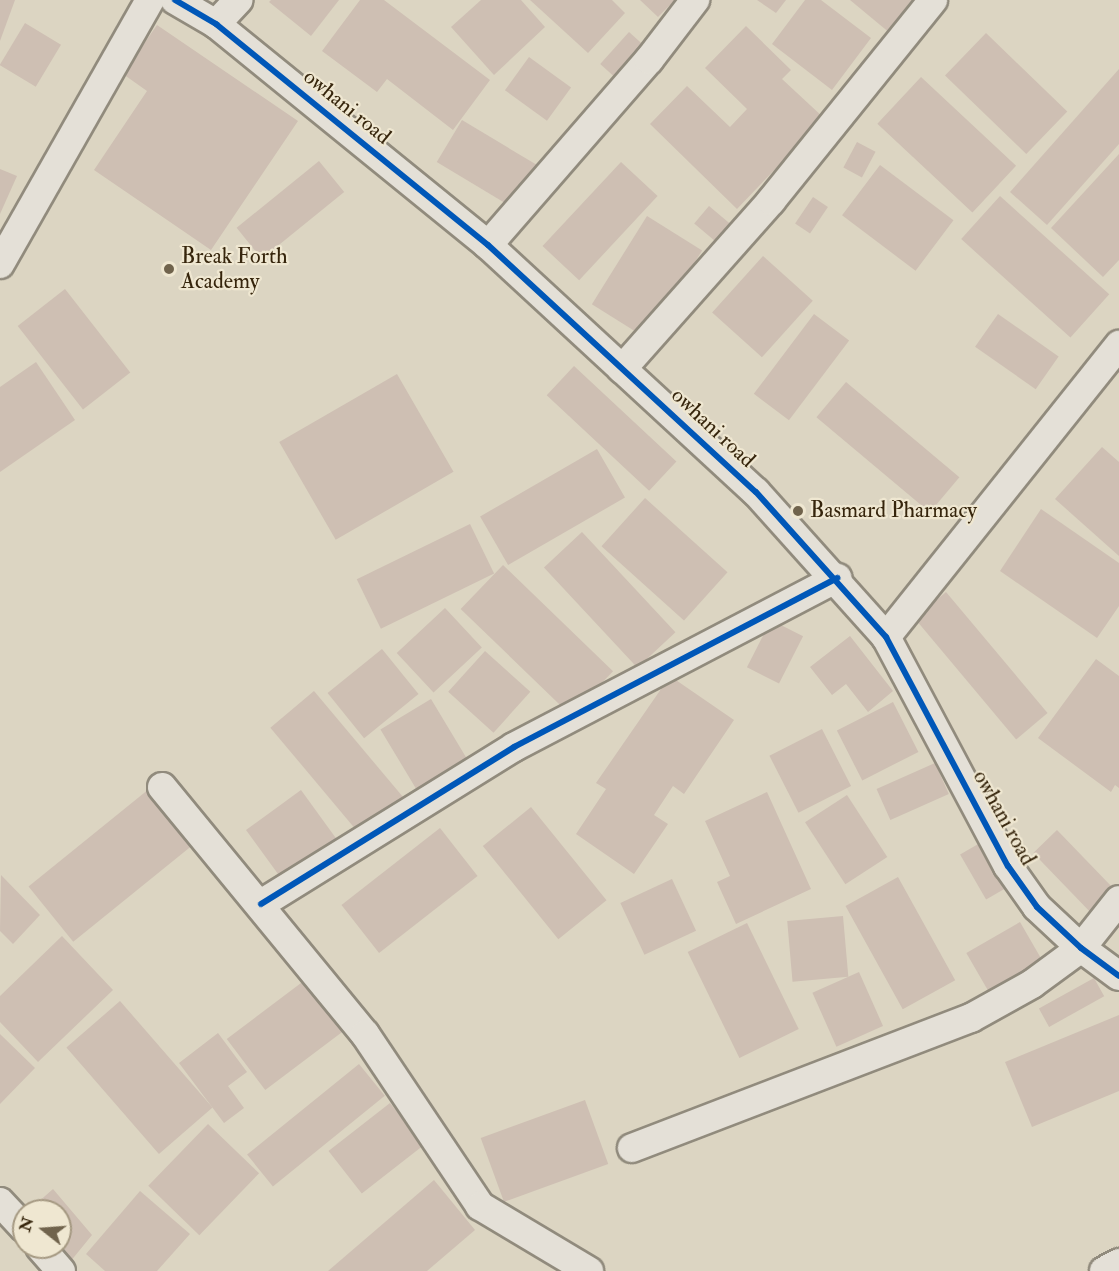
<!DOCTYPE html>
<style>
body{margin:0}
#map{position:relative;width:1119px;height:1271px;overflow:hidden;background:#dcd5c2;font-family:"IM FELL Double Pica",serif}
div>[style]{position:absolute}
.building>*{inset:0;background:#cebfb3;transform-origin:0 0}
.roads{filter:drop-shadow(2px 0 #918b7d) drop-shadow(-2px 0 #918b7d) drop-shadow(0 2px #918b7d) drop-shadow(0 -2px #918b7d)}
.street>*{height:28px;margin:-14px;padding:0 14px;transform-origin:14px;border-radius:14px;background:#e4e0d7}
.cycleway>*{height:6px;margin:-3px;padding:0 3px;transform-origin:3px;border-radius:3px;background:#0057b8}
.dots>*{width:16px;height:16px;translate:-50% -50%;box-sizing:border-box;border:3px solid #efe7d1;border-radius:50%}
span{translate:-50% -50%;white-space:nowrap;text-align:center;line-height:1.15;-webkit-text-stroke:4.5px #efe7d1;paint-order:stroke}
.street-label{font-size:22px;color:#36250c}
.poi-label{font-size:22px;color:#36250c}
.left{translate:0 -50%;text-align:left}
.north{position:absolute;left:12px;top:1199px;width:60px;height:60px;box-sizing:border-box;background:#efe7d1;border:2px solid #a59982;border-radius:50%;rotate:287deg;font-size:16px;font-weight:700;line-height:24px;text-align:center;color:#36250c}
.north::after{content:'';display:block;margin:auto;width:21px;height:27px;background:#70634c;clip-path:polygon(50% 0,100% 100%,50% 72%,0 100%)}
</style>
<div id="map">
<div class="building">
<div style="clip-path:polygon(0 0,15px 0,0 41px)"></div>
<div style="clip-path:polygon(271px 0,339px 0,311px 36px,269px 2px)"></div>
<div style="clip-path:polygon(360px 0,384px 0,490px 80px,453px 130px,387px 79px,377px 92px,322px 51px)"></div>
<div style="clip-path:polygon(481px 0,521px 0,545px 27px,494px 75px,451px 27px)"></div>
<div style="clip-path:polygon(530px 0,612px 0,625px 13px,588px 53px)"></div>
<div style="clip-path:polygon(640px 0,675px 0,658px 17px)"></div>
<div style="clip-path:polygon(757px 0,786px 0,776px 13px)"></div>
<div style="clip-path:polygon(805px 0,821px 0,871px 38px,832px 90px,772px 44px)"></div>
<div style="clip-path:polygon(850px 0,918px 0,891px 34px)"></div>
<div style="left:25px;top:23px;width:42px;height:49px;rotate:31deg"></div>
<div style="clip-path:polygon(157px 25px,298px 121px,211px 250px,94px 170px,147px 91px,123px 74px)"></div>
<div style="clip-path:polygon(746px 26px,791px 70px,782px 79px,824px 118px,737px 209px,650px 124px,687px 86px,730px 127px,747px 109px,705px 68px)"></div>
<div style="left:629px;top:32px;width:25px;height:43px;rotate:42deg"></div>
<div style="left:986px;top:33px;width:113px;height:59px;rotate:44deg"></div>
<div style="left:529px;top:57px;width:52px;height:41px;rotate:36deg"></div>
<div style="clip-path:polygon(1119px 69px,1119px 144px,1047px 225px,1010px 192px)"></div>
<div style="left:921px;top:77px;width:130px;height:64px;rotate:43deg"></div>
<div style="left:462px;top:120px;width:90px;height:49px;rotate:31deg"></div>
<div style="left:857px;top:142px;width:21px;height:29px;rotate:28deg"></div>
<div style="clip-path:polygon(1119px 154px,1119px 260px,1103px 277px,1051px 228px)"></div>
<div style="left:319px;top:161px;width:40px;height:106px;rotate:51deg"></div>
<div style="left:621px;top:162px;width:50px;height:115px;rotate:43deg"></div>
<div style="left:880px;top:165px;width:92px;height:63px;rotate:37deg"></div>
<div style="clip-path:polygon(0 169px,17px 176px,0 214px)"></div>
<div style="left:1000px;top:196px;width:147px;height:58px;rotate:42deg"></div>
<div style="left:813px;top:197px;width:18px;height:32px;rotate:34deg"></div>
<div style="left:709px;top:206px;width:38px;height:23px;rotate:40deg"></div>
<div style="left:647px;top:216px;width:65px;height:104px;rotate:32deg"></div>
<div style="left:763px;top:256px;width:67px;height:76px;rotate:42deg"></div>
<div style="left:65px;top:289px;width:106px;height:60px;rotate:52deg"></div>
<div style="left:814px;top:314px;width:44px;height:100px;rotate:37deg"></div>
<div style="left:998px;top:314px;width:74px;height:40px;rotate:35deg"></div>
<div style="clip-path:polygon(36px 362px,75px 420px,0 472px,0 387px)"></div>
<div style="left:574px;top:366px;width:140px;height:40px;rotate:43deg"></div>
<div style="left:397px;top:374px;width:113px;height:136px;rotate:60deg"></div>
<div style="left:846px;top:382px;width:148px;height:46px;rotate:40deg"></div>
<div style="clip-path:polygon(1102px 447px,1119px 462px,1119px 556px,1055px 499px)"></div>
<div style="left:597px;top:449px;width:56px;height:135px;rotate:60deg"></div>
<div style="left:645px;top:498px;width:111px;height:65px;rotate:42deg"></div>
<div style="clip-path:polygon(1041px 509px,1119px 563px,1119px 606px,1097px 638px,1000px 571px)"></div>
<div style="left:470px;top:524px;width:55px;height:126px;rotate:64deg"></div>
<div style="left:582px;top:532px;width:137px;height:52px;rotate:47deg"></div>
<div style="left:503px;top:565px;width:153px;height:61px;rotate:44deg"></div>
<div style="left:946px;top:592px;width:158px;height:41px;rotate:50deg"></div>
<div style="left:445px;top:608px;width:54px;height:66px;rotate:47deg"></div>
<div style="left:771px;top:620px;width:36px;height:53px;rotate:27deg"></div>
<div style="clip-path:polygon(850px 636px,893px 691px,868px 712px,846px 684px,832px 695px,810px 667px)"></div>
<div style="left:382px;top:649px;width:58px;height:70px;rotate:51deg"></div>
<div style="left:485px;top:651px;width:61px;height:55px;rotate:42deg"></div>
<div style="clip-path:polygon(1096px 659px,1119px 676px,1119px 788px,1115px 785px,1111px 792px,1038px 738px)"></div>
<div style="clip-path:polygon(670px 676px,734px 720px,684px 794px,673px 786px,654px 815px,668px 824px,634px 874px,576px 834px,606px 789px,596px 783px)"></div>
<div style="left:314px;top:691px;width:143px;height:57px;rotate:50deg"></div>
<div style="left:431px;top:699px;width:75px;height:59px;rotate:59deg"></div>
<div style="left:893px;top:702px;width:56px;height:63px;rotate:63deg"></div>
<div style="left:822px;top:729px;width:64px;height:59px;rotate:63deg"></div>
<div style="left:935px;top:763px;width:34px;height:64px;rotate:66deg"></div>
<div style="left:149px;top:789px;width:71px;height:155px;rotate:51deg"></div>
<div style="left:301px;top:790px;width:66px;height:68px;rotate:54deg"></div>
<div style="clip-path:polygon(767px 792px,811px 889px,736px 924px,717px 882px,730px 876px,705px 821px)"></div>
<div style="left:847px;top:795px;width:74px;height:50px;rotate:57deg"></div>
<div style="left:531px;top:807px;width:120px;height:62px;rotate:51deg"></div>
<div style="left:440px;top:828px;width:61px;height:125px;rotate:52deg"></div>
<div style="left:1057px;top:830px;width:83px;height:33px;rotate:46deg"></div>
<div style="left:980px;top:843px;width:52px;height:23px;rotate:60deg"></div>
<div style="clip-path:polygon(1px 875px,40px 915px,13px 944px,0 931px)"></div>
<div style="left:898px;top:877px;width:118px;height:60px;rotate:61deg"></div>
<div style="left:672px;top:879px;width:57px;height:57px;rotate:65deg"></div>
<div style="left:843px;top:916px;width:61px;height:56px;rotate:85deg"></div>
<div style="left:1020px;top:922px;width:48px;height:62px;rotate:60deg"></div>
<div style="left:747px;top:923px;width:118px;height:66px;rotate:64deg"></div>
<div style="clip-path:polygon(62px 936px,113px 990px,38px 1062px,0 1022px,0 996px)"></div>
<div style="left:859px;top:972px;width:59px;height:51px;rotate:66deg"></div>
<div style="left:1094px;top:978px;width:21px;height:63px;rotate:61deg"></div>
<div style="left:305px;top:980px;width:64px;height:98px;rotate:53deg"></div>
<div style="left:120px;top:1001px;width:141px;height:71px;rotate:49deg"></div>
<div style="clip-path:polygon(1119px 1015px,1119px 1091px,1032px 1127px,1005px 1062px)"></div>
<div style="clip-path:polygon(218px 1033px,247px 1072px,228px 1086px,244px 1108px,224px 1123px,179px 1063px)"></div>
<div style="clip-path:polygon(0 1034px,35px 1068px,0 1104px)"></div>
<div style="left:359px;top:1064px;width:41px;height:144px;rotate:51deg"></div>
<div style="left:585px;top:1100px;width:68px;height:111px;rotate:70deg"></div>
<div style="left:390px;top:1103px;width:54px;height:78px;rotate:52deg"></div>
<div style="left:208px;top:1124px;width:71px;height:86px;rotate:44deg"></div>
<div style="clip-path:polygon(434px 1180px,475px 1230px,427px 1271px,328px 1271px)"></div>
<div style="clip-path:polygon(53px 1189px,92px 1235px,70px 1262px,57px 1247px,60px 1211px,28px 1211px)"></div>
<div style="clip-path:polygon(140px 1191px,190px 1234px,157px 1271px,105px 1271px,86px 1254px)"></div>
</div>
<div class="roads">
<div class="street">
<div style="left:175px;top:0;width:48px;rotate:30.3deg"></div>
<div style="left:216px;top:24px;width:350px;rotate:39.1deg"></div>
<div style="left:488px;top:245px;width:364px;rotate:42.7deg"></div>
<div style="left:756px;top:492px;width:195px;rotate:48.1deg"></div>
<div style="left:886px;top:637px;width:259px;rotate:62deg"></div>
<div style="left:1008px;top:866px;width:50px;rotate:54.7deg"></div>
<div style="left:1037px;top:907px;width:60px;rotate:43deg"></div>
<div style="left:1081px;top:948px;width:47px;rotate:36.4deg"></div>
<div style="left:216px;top:24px;width:33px;rotate:-47deg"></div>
<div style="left:488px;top:245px;width:245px;rotate:-49deg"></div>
<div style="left:649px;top:60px;width:76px;rotate:-52.5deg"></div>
<div style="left:0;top:264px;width:304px;rotate:-60.4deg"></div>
<div style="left:622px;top:369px;width:225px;rotate:-48.4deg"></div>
<div style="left:771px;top:201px;width:258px;rotate:-51.1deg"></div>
<div style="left:886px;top:637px;width:374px;rotate:-51.4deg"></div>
<div style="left:162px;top:787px;width:320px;rotate:50.6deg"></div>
<div style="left:365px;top:1034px;width:207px;rotate:56.2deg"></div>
<div style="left:480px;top:1206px;width:127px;rotate:30.8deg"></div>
<div style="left:261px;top:904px;width:298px;rotate:-31.8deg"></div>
<div style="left:514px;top:747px;width:365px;rotate:-27.6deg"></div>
<div style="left:632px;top:1148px;width:363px;rotate:-21deg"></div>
<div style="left:971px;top:1018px;width:70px;rotate:-29.1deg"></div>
<div style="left:1032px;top:984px;width:61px;rotate:-36.3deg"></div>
<div style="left:1081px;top:948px;width:61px;rotate:-51.6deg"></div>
<div style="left:0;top:1202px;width:35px;rotate:47deg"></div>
<div style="left:40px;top:1247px;width:32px;rotate:49deg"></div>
<div style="left:1104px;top:1271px;width:17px;rotate:-28deg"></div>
</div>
</div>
<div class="cycleway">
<div style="left:175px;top:0;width:48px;rotate:30.3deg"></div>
<div style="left:216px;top:24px;width:350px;rotate:39.1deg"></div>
<div style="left:488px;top:245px;width:364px;rotate:42.7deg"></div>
<div style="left:756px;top:492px;width:195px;rotate:48.1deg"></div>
<div style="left:886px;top:637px;width:259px;rotate:62deg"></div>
<div style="left:1008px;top:866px;width:50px;rotate:54.7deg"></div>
<div style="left:1037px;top:907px;width:60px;rotate:43deg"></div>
<div style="left:1081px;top:948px;width:47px;rotate:36.4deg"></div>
<div style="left:261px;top:904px;width:298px;rotate:-31.8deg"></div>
<div style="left:514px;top:747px;width:365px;rotate:-27.6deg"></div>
</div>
<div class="dots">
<div style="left:169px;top:269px;background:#70634c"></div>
<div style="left:798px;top:511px;background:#70634c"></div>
</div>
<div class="street-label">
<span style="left:347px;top:107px;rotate:39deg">owhani road</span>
<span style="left:713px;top:428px;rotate:43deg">owhani road</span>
<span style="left:1004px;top:818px;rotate:61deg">owhani road</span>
</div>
<div class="poi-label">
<span class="left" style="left:181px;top:269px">Break Forth<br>Academy</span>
<span class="left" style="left:810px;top:511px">Basmard Pharmacy</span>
</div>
<div class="north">N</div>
</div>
